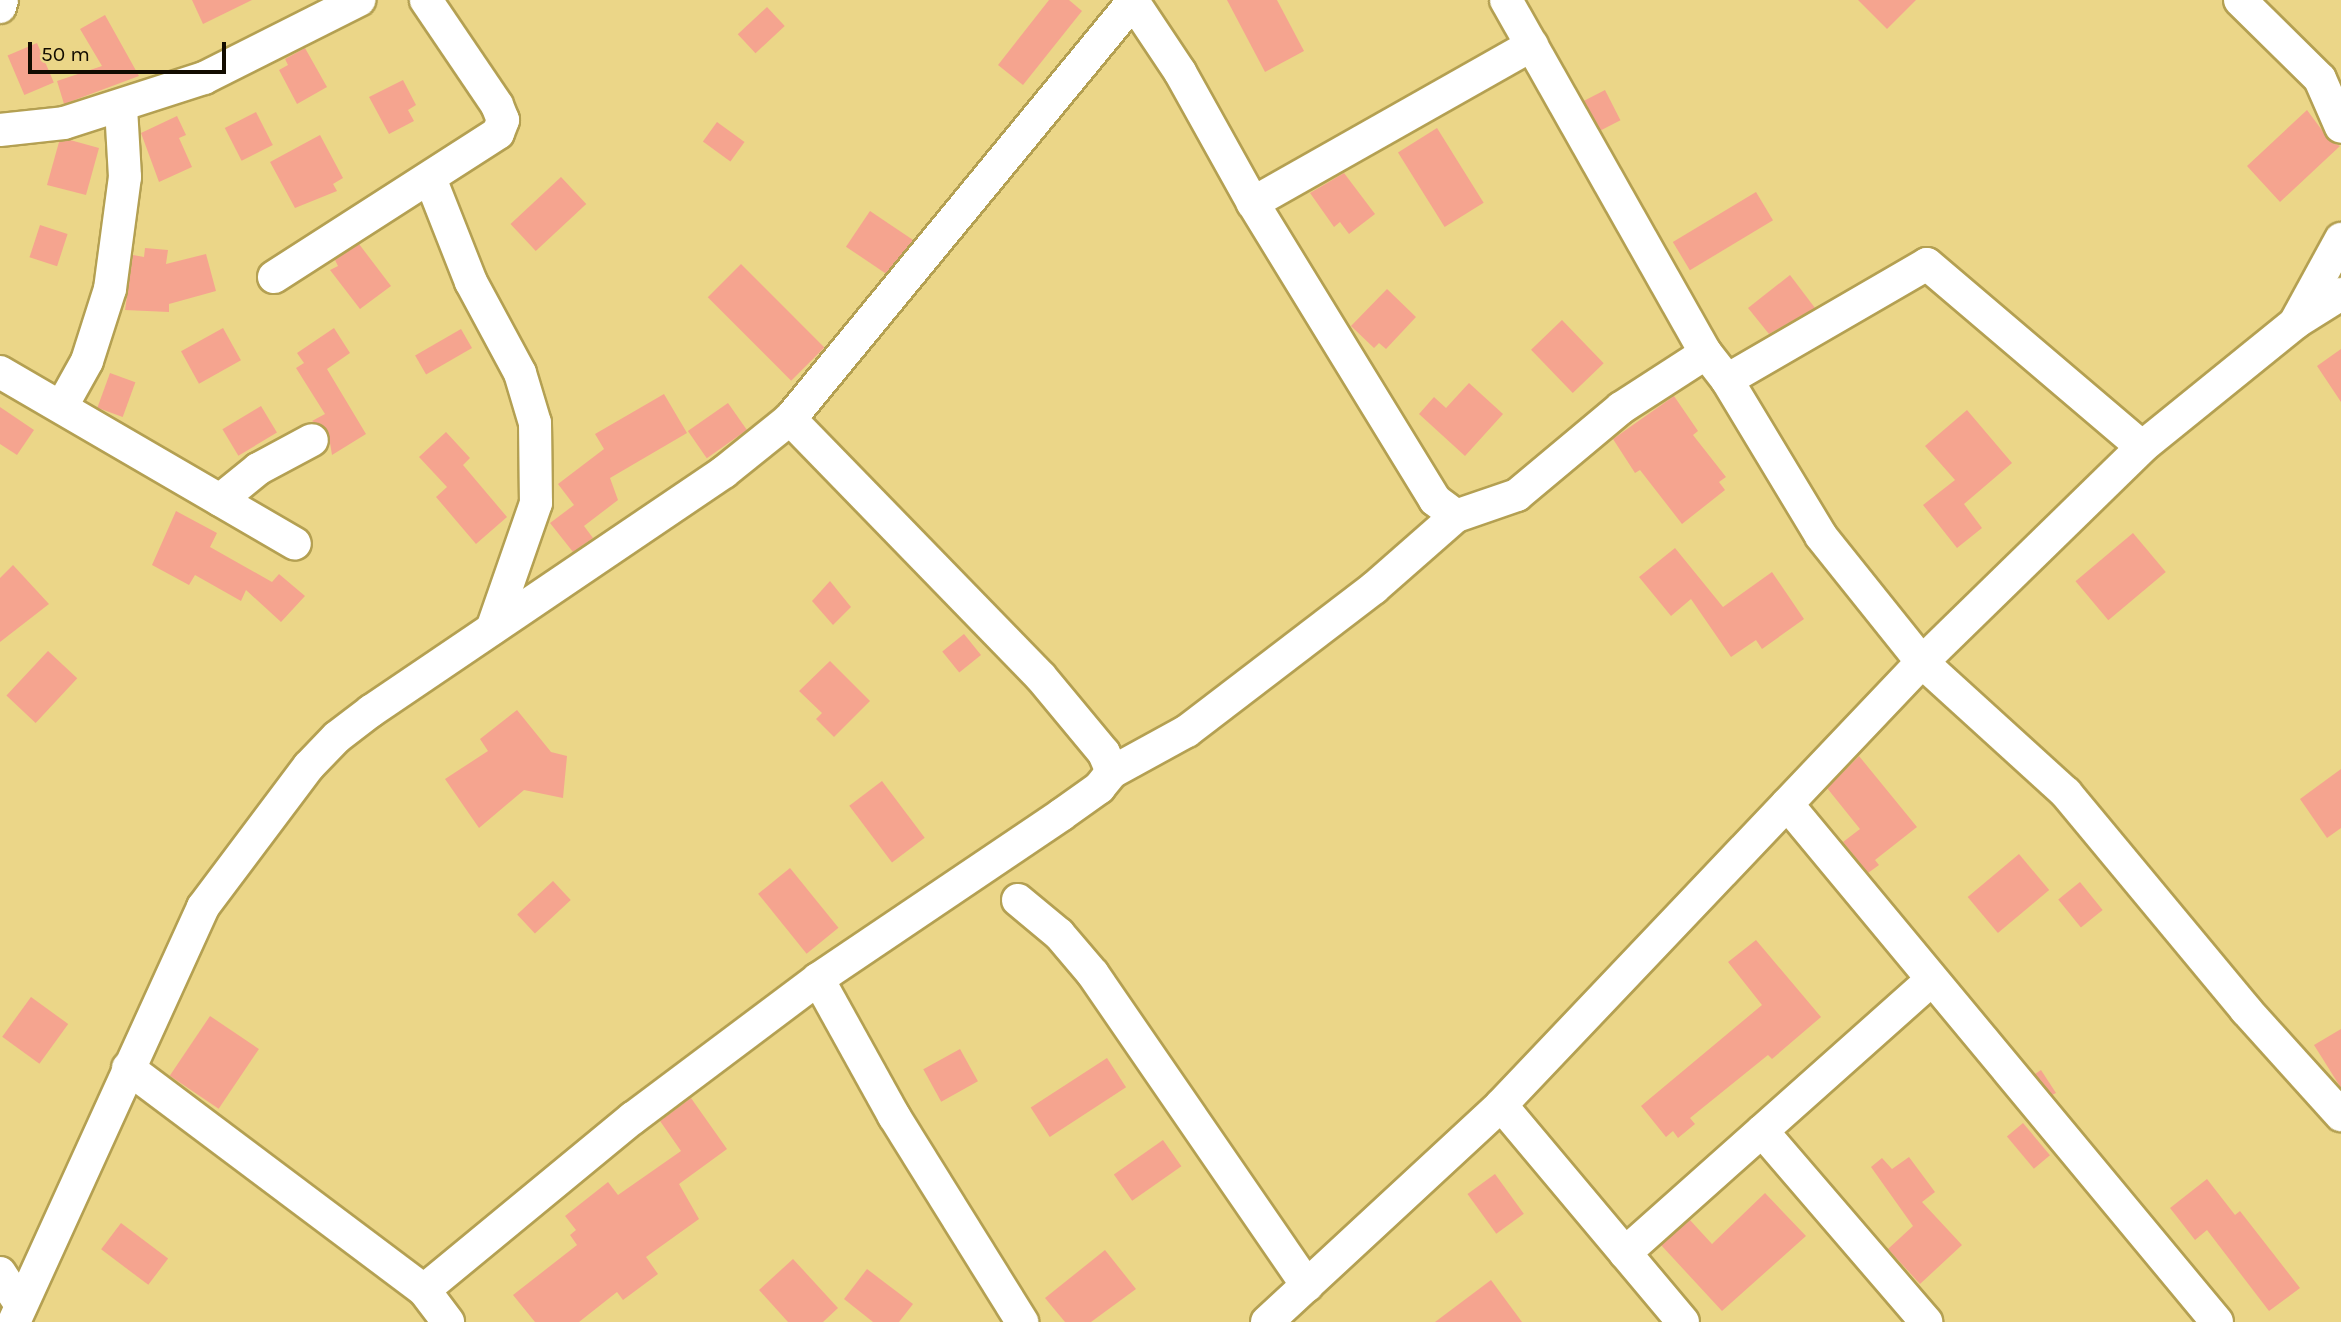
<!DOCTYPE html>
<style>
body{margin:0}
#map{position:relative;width:2341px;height:1322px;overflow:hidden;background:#ebd688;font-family:Karla,sans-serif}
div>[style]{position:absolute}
.building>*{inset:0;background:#f5a48f;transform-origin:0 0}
.roads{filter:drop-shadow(2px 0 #b4a052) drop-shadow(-2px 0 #b4a052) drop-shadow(0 2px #b4a052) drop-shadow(0 -2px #b4a052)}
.minor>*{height:32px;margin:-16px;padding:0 16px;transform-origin:16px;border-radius:16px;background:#fff}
span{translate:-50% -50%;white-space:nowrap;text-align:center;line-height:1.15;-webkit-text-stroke:5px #ebd688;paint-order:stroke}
.scale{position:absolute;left:28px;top:42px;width:198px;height:32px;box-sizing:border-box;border:4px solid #120c00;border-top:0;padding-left:9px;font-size:21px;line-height:24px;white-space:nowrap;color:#120c00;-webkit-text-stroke:5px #ebd688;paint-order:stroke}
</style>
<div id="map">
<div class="building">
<div style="clip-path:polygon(192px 0,252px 0,203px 24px)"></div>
<div style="clip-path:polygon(1049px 0,1069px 0,1082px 11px,1023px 85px,998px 65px)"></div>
<div style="clip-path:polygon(1227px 0,1277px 0,1304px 51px,1265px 72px)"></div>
<div style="clip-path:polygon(1858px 0,1916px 0,1887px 29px)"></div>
<div style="left:767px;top:7px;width:26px;height:40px;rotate:47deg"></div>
<div style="clip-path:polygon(105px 15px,139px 76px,64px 104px,57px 81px,102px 66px,80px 29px)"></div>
<div style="left:37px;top:43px;width:43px;height:32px;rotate:67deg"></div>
<div style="clip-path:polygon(305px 48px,327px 87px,297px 104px,279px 70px,288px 65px,285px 59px)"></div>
<div style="clip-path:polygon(403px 80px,416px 105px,408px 110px,414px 121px,389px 134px,369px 97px)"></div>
<div style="left:1605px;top:90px;width:34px;height:24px;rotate:63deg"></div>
<div style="clip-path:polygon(2307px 110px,2330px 141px,2340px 146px,2280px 202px,2247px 166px)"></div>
<div style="left:256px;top:112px;width:37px;height:35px;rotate:63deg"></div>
<div style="clip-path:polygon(177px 116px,186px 135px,179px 138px,192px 167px,159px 182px,141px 133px)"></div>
<div style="left:717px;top:122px;width:34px;height:24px;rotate:36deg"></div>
<div style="left:1437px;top:128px;width:88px;height:46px;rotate:58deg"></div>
<div style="clip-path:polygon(320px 135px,343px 178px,333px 184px,337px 191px,295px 208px,270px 162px)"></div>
<div style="clip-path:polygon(70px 140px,99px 148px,86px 195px,47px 185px,59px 142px)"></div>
<div style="clip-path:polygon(1344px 173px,1375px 214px,1349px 234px,1340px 222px,1334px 227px,1310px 193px)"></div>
<div style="left:561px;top:177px;width:37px;height:69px;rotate:47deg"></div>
<div style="left:1756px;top:192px;width:33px;height:97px;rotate:59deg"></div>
<div style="left:870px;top:211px;width:52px;height:43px;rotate:34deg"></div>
<div style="left:40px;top:225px;width:29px;height:34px;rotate:18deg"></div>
<div style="clip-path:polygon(359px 244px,391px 286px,360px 309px,330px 270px,338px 266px,335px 260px)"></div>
<div style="clip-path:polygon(145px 248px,168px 250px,166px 264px,206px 254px,216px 291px,169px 304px,169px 312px,125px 310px,133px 255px,144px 257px)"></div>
<div style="left:741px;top:264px;width:118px;height:47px;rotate:45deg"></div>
<div style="clip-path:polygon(1790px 275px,1815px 308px,1769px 334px,1748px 308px)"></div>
<div style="clip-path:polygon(1387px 289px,1416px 317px,1386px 349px,1379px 343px,1374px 348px,1351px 326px)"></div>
<div style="left:1562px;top:320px;width:60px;height:43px;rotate:46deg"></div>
<div style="left:223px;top:328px;width:37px;height:48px;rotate:61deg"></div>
<div style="clip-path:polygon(334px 328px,350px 353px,327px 369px,366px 434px,332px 455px,328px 431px,312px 421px,325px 414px,296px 368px,304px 363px,297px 353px)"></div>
<div style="left:461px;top:329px;width:22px;height:53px;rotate:60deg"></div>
<div style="clip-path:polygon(2341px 349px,2341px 402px,2317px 366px)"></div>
<div style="left:110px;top:373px;width:27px;height:37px;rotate:20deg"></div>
<div style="clip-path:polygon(1469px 383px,1503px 414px,1465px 456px,1419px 414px,1434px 397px,1446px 408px)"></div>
<div style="clip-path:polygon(664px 394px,687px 433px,610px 478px,618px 500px,584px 526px,593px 538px,573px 552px,550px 523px,574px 505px,558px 484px,604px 449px,595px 434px)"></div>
<div style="clip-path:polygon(1674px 396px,1698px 431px,1693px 435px,1726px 477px,1719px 482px,1725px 490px,1682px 524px,1640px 470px,1635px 473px,1613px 439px)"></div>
<div style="left:728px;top:403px;width:33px;height:49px;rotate:55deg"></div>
<div style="left:261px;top:406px;width:31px;height:45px;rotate:59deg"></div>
<div style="clip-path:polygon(0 407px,34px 430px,17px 455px,0 444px)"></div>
<div style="clip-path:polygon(1967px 410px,2012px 463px,1964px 504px,1982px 528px,1957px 548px,1923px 505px,1955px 480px,1925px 446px)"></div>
<div style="clip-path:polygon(446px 432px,470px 458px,463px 465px,507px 517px,476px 544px,436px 497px,447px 487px,419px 457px)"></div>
<div style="clip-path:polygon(176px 511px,217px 533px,210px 547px,272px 582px,279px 574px,305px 596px,281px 622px,246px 590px,241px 601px,195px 575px,189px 585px,152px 565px)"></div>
<div style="left:2133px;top:533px;width:51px;height:75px;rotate:50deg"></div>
<div style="clip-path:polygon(1675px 548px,1723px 607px,1772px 572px,1804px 619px,1762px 649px,1756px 640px,1731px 657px,1691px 599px,1671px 616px,1639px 577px)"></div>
<div style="clip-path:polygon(13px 565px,49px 604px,0 642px,0 578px)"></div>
<div style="clip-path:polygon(830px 581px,851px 607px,833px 625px,812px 601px)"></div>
<div style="left:964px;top:634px;width:27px;height:28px;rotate:51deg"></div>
<div style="left:48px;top:651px;width:40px;height:61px;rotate:43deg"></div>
<div style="clip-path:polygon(830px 661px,870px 701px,834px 737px,816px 719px,822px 713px,799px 691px)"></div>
<div style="clip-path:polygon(517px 710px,551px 752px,567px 756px,563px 798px,524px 790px,479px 828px,445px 779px,488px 751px,480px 739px)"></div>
<div style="clip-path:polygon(1859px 756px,1917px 827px,1875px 860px,1879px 865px,1868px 873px,1843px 842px,1860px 829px,1827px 788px)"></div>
<div style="clip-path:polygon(2341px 769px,2341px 828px,2327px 838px,2300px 799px)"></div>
<div style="left:882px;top:781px;width:71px;height:41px;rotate:53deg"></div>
<div style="left:2019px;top:854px;width:47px;height:67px;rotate:50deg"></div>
<div style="left:790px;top:868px;width:77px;height:41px;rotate:51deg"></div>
<div style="left:553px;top:881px;width:26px;height:49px;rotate:47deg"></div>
<div style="left:2080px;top:882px;width:36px;height:28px;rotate:51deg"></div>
<div style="clip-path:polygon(1756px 940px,1821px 1017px,1772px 1059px,1768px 1055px,1690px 1118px,1695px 1124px,1678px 1138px,1673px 1131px,1666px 1137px,1641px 1106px,1762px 1005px,1728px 962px)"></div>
<div style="left:31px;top:997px;width:46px;height:49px;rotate:36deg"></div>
<div style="left:210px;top:1016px;width:59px;height:72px;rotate:34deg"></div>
<div style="clip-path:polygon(2341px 1029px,2341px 1088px,2314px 1045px)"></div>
<div style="left:960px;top:1049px;width:37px;height:42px;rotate:61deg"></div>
<div style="left:1107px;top:1058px;width:35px;height:91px;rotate:57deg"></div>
<div style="clip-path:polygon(2041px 1070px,2056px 1093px,2052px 1095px,2035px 1074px)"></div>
<div style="clip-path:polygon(691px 1098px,727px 1149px,679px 1184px,699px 1219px,646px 1257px,658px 1274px,623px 1300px,617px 1292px,579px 1322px,535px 1322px,513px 1295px,577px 1245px,570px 1235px,576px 1230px,565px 1216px,608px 1182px,618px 1195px,681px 1151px,660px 1121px)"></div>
<div style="left:2023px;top:1123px;width:42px;height:21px;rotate:50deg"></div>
<div style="left:1163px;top:1140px;width:32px;height:60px;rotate:55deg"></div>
<div style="clip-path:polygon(1909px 1157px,1935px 1192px,1922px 1202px,1962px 1245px,1920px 1284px,1888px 1249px,1913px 1226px,1871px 1167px,1882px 1158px,1892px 1169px)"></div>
<div style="left:1495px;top:1174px;width:49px;height:34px;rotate:54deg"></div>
<div style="clip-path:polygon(2207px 1179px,2235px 1215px,2240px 1211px,2300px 1288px,2269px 1311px,2207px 1230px,2195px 1240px,2170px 1208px)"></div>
<div style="clip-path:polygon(1765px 1193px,1806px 1236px,1722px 1311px,1661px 1245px,1690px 1220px,1712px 1244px)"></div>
<div style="left:121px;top:1223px;width:59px;height:33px;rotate:37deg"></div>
<div style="clip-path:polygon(1105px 1250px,1136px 1289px,1091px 1322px,1065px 1322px,1045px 1298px)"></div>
<div style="clip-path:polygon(793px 1259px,838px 1308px,823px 1322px,788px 1322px,759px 1290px)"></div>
<div style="clip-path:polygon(867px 1269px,913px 1304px,899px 1322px,873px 1322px,844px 1299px)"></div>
<div style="clip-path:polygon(1491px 1280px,1522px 1322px,1435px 1322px)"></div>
</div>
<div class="roads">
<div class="minor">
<div style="left:1132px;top:0;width:87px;rotate:56.3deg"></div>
<div style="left:1180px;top:72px;width:150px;rotate:60.9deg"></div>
<div style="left:1506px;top:0;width:406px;rotate:60.5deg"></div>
<div style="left:1706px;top:353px;width:34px;rotate:52deg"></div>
<div style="left:1727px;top:380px;width:182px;rotate:58.9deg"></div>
<div style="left:1821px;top:536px;width:161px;rotate:51.3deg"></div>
<div style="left:1922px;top:662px;width:195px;rotate:42.3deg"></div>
<div style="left:2066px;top:793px;width:282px;rotate:50.3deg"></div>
<div style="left:2246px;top:1010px;width:142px;rotate:47.9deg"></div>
<div style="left:2240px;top:0;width:112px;rotate:44.6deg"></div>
<div style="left:2320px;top:79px;width:52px;rotate:66.4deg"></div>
<div style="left:0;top:7px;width:7px;rotate:-74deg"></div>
<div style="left:1532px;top:45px;width:321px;rotate:150.5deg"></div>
<div style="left:1253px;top:203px;width:348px;rotate:58.5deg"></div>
<div style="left:1435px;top:500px;width:26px;rotate:37deg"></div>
<div style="left:1456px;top:516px;width:65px;rotate:-19deg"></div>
<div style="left:1517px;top:495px;width:136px;rotate:-39.9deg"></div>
<div style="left:1621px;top:408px;width:101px;rotate:-32.9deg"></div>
<div style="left:0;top:130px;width:64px;rotate:-6.2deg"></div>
<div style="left:64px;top:123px;width:147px;rotate:-17.8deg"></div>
<div style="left:204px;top:78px;width:174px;rotate:-26.7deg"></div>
<div style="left:430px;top:178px;width:112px;rotate:68.5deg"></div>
<div style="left:471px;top:282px;width:103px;rotate:61.7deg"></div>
<div style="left:520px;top:373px;width:52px;rotate:73.3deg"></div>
<div style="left:535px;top:423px;width:80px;rotate:89.3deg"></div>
<div style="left:536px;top:503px;width:133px;rotate:109.2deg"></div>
<div style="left:274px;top:277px;width:266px;rotate:-32.7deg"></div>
<div style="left:498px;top:133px;width:14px;rotate:-69deg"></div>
<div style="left:503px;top:120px;width:16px;rotate:-112deg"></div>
<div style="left:497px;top:105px;width:127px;rotate:-124.1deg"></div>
<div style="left:2298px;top:321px;width:51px;rotate:-32.1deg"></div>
<div style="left:0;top:372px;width:341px;rotate:30.2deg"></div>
<div style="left:1727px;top:380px;width:231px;rotate:-30.1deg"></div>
<div style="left:1927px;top:264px;width:282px;rotate:40.4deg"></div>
<div style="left:62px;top:406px;width:51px;rotate:-60.9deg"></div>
<div style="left:87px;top:361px;width:76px;rotate:-72.3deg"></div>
<div style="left:110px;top:289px;width:113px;rotate:-82.4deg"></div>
<div style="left:125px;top:177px;width:70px;rotate:-93.3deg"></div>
<div style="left:220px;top:500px;width:49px;rotate:-39.2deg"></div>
<div style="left:258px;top:469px;width:61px;rotate:-28.2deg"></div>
<div style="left:1112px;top:772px;width:85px;rotate:-28.7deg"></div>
<div style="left:1187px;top:731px;width:235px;rotate:-37.4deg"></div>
<div style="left:1374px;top:588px;width:109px;rotate:-41.3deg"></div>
<div style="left:1787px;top:804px;width:673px;rotate:50.3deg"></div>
<div style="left:1018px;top:900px;width:53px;rotate:39.7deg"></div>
<div style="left:1059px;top:934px;width:52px;rotate:49.6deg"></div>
<div style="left:1093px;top:974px;width:378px;rotate:55.5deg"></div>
<div style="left:818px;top:979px;width:157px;rotate:61deg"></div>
<div style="left:894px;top:1116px;width:243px;rotate:58.1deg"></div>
<div style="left:128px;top:1068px;width:370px;rotate:36.9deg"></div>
<div style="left:424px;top:1290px;width:40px;rotate:53deg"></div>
<div style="left:1501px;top:1105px;width:283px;rotate:50deg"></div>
<div style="left:1762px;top:1131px;width:252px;rotate:49.3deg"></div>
<div style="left:1625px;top:1253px;width:411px;rotate:-41.7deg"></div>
<div style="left:0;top:1273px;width:38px;rotate:57deg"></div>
<div style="left:424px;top:1290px;width:271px;rotate:-39.5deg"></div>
<div style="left:633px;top:1118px;width:231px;rotate:-36.9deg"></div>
<div style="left:818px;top:979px;width:293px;rotate:-34deg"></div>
<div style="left:1061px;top:815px;width:47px;rotate:-35.4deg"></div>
<div style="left:1099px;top:788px;width:21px;rotate:-51deg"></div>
<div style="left:1112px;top:772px;width:21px;rotate:-113deg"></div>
<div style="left:1104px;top:753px;width:100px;rotate:-129.7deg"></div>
<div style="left:1040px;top:676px;width:359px;rotate:-134.2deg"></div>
<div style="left:14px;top:1322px;width:456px;rotate:-65.5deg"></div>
<div style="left:203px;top:907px;width:176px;rotate:-53.1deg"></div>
<div style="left:309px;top:766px;width:40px;rotate:-46deg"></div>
<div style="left:337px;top:737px;width:43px;rotate:-37.4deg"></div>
<div style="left:371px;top:711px;width:426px;rotate:-34.1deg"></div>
<div style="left:724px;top:472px;width:85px;rotate:-38.8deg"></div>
<div style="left:790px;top:419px;width:539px;rotate:-50.58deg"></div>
<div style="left:1267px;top:1322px;width:319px;rotate:-42.8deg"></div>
<div style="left:1501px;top:1105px;width:611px;rotate:-46.46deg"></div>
<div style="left:1922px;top:662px;width:308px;rotate:-44.3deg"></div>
<div style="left:2142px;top:447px;width:197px;rotate:-39deg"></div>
<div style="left:2295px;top:323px;width:96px;rotate:-61.3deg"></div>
</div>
</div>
<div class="scale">50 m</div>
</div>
